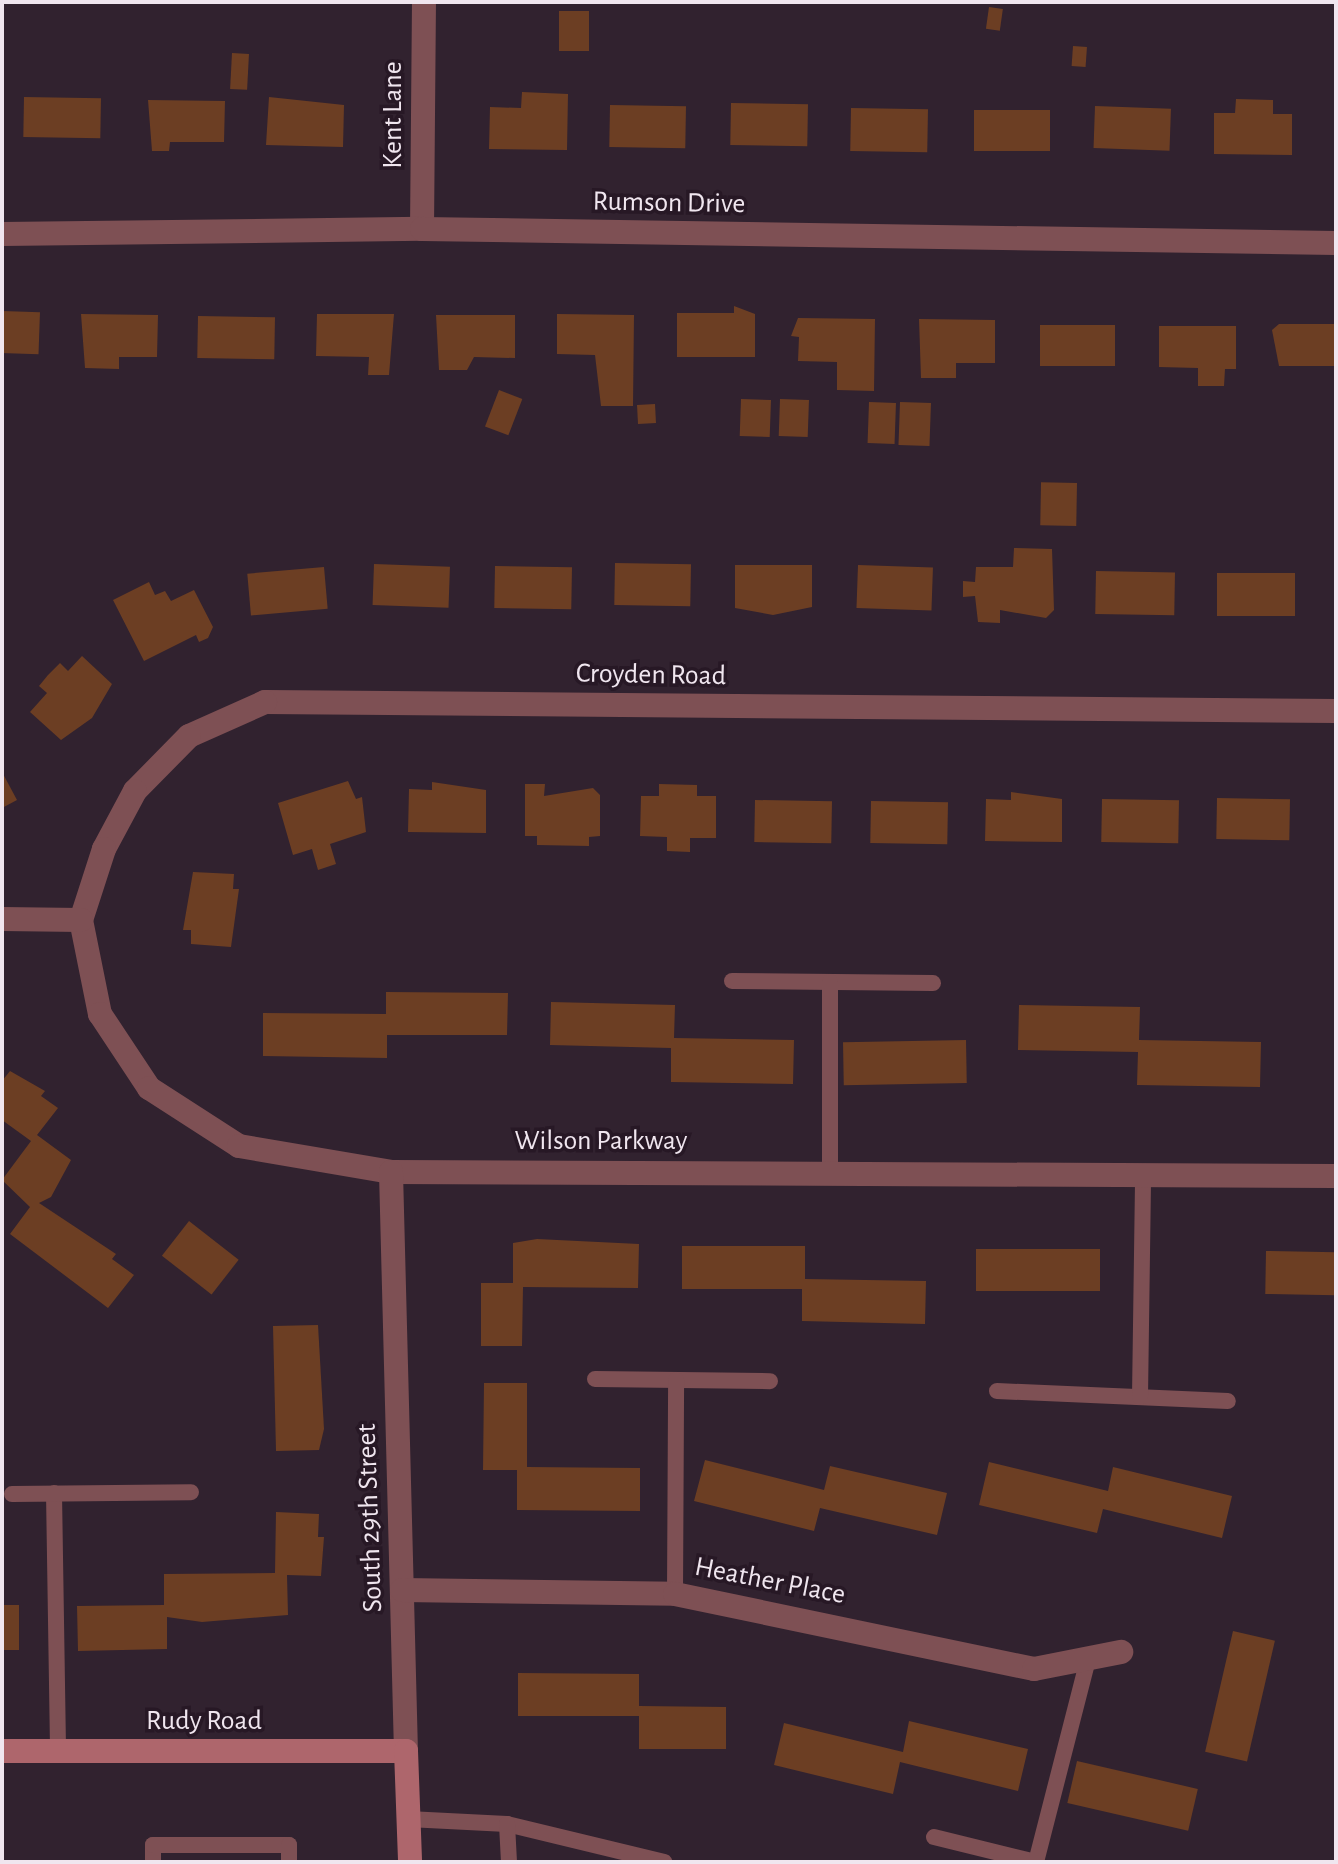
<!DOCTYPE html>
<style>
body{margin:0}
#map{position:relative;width:1338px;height:1864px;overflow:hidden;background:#31222f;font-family:"Alegreya Sans",sans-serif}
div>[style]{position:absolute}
.building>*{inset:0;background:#6c3e23;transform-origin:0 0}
.lane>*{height:16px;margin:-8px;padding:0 8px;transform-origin:8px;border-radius:8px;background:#7e5054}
.street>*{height:24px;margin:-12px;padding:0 12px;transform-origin:12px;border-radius:12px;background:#7e5054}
.secondary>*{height:24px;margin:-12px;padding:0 12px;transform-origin:12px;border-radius:12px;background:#ae666c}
span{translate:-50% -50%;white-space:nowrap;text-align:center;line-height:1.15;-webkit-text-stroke:7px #271825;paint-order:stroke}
.street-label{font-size:28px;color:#f0e6ef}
.frame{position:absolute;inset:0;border:4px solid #f0e6ef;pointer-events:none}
</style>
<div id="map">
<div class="building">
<div style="left:989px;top:7px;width:14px;height:22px;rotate:8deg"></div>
<div style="left:559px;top:11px;width:30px;height:40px"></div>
<div style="left:1073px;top:46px;width:14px;height:20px;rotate:4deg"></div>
<div style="left:232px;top:53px;width:17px;height:36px;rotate:3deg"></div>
<div style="clip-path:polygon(522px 92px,568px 94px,567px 150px,489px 149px,490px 107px,521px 108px)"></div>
<div style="left:24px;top:97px;width:77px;height:40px;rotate:1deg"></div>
<div style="clip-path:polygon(269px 97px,344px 105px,343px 147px,266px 145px)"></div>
<div style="clip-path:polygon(1236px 99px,1273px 100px,1273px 114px,1292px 114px,1292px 155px,1214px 154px,1214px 113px,1235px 113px)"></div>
<div style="clip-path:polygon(148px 100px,225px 101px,224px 142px,170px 142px,169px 151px,152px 151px)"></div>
<div style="left:731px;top:103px;width:77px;height:42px;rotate:1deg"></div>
<div style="left:610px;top:105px;width:76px;height:42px;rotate:1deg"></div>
<div style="left:1095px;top:106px;width:76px;height:42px;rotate:2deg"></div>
<div style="left:851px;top:108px;width:77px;height:43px;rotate:1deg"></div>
<div style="left:974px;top:110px;width:76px;height:41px"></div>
<div style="clip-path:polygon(734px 306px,755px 314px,755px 357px,677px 357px,677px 313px,734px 313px)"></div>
<div style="left:2px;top:311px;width:38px;height:42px;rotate:2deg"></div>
<div style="clip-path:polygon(81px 314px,158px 315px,157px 357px,119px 357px,119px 369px,85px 368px)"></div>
<div style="clip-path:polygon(317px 314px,394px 314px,389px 375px,368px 375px,369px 357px,316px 356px)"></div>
<div style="clip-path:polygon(557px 314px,634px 315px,633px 406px,601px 406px,595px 355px,557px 354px)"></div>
<div style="clip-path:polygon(436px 315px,515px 315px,515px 358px,474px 357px,467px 370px,439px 370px)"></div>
<div style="left:198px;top:316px;width:77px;height:42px;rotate:1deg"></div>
<div style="clip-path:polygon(798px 318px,875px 319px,874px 391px,837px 390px,837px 362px,798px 361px,799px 337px,791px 336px)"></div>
<div style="clip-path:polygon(919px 319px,995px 320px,995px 363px,956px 363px,956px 378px,921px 378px)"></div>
<div style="clip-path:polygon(1279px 324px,1336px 324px,1336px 366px,1279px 366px,1272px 330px)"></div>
<div style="left:1040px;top:325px;width:75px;height:41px"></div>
<div style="clip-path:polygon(1159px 326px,1236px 326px,1236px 369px,1225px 369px,1224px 386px,1198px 386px,1198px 368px,1159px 367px)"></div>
<div style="left:499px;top:390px;width:25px;height:39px;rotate:21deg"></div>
<div style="left:741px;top:399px;width:30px;height:37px;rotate:2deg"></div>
<div style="left:780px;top:399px;width:29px;height:37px;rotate:2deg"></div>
<div style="left:869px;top:402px;width:27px;height:41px;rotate:2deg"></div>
<div style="left:900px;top:402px;width:31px;height:43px;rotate:2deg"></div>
<div style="left:655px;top:404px;width:19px;height:18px;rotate:87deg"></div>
<div style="left:1077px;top:483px;width:43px;height:36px;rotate:91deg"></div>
<div style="clip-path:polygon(1014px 548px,1052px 549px,1054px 610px,1046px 618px,1000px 610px,1000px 623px,978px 622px,975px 596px,963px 597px,963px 581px,975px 582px,976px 567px,1013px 567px)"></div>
<div style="left:615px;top:563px;width:76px;height:42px;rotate:1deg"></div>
<div style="left:374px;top:564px;width:76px;height:41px;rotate:2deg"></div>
<div style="clip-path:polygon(735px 565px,812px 565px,812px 607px,773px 615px,735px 608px)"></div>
<div style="left:858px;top:565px;width:75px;height:43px;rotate:2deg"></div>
<div style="left:495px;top:566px;width:77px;height:42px;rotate:1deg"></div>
<div style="left:324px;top:567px;width:42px;height:77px;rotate:85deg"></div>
<div style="left:1096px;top:571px;width:79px;height:43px;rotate:1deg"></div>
<div style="left:1217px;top:573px;width:78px;height:43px"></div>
<div style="clip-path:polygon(149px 582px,155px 595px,165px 591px,171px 601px,194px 590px,213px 627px,208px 638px,199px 642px,196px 635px,144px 661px,113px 600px)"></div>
<div style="clip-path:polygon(82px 656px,112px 684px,92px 718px,61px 740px,30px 712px,47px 693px,39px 686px,48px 675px,60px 663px,68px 671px)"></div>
<div style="clip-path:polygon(2px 772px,17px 800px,2px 808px)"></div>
<div style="clip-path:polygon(348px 781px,356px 799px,362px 797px,366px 832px,330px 844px,336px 864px,318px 870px,312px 849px,293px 855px,278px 803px)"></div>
<div style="clip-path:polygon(432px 782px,486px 790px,486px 833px,408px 832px,409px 789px,432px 790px)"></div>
<div style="clip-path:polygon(525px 784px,545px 784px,544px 796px,593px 788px,600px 795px,600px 836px,589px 837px,589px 846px,537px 845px,537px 836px,525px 836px)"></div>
<div style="clip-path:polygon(659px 784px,697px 785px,697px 796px,716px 796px,716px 838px,690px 838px,690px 852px,667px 851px,667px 837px,640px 836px,641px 796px,659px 796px)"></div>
<div style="clip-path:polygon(1011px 792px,1062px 799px,1062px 842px,985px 841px,986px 799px,1011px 800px)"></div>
<div style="left:1217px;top:798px;width:73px;height:41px;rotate:1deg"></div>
<div style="left:1102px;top:799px;width:77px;height:43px;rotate:1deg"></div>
<div style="left:755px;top:800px;width:77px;height:42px;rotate:1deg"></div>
<div style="left:871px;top:801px;width:77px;height:42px;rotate:1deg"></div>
<div style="clip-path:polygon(193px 872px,234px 874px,233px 889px,239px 889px,231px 947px,191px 944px,191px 930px,183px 930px)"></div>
<div style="clip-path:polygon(386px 992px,508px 993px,507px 1035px,387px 1035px,387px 1058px,263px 1056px,263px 1013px,386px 1014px)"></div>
<div style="clip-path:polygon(551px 1002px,675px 1005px,674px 1038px,794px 1040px,793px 1084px,671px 1082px,671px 1048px,550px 1045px)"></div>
<div style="clip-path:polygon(1019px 1005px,1140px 1007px,1139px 1040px,1261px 1042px,1260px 1087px,1137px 1085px,1138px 1052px,1018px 1050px)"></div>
<div style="left:966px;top:1040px;width:43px;height:123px;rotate:89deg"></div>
<div style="clip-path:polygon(10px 1071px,45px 1091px,41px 1096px,58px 1108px,37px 1135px,71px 1160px,51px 1197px,39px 1203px,116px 1254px,112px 1259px,134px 1275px,108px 1308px,10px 1234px,30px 1207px,2px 1180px,31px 1141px,2px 1120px,2px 1081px)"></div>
<div style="left:189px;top:1221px;width:63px;height:44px;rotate:38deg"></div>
<div style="clip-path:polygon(537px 1239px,639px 1244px,638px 1288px,523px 1287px,522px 1346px,481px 1346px,481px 1283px,513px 1283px,513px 1243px)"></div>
<div style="clip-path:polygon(682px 1246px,805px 1246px,805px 1279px,926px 1281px,925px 1324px,802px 1321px,802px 1289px,682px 1289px)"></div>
<div style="left:976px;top:1249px;width:124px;height:42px"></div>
<div style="left:1266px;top:1251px;width:70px;height:43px;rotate:1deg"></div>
<div style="clip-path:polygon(318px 1325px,324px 1429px,319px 1450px,276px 1451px,273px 1326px)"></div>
<div style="clip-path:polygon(484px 1383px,527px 1383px,527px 1467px,640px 1468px,640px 1511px,517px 1510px,517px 1470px,483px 1470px)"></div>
<div style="clip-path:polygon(705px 1460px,824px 1490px,830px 1466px,947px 1493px,937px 1535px,820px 1508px,814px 1531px,694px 1501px)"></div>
<div style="clip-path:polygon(989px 1462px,1108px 1491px,1113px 1467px,1232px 1496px,1222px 1538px,1103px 1509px,1097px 1533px,979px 1505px)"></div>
<div style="clip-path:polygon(276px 1512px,319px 1514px,318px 1537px,324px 1537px,321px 1576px,287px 1575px,288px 1615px,202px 1622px,167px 1617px,167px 1649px,78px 1651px,77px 1606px,164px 1605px,164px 1574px,275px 1573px)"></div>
<div style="left:2px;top:1605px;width:17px;height:45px"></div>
<div style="left:1233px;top:1631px;width:43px;height:124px;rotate:13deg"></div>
<div style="clip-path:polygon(518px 1673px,639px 1674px,639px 1706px,726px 1707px,726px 1749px,639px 1749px,639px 1716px,518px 1716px)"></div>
<div style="clip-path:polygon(909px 1721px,1028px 1749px,1018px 1791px,900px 1762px,893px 1794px,774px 1765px,784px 1723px,903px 1752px)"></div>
<div style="left:1077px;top:1761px;width:124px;height:43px;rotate:13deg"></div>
</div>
<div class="lane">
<div style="left:732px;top:981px;width:201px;rotate:0.6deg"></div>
<div style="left:830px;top:1172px;width:190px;rotate:-90deg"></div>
<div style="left:595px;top:1379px;width:175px;rotate:0.7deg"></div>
<div style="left:997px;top:1391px;width:231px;rotate:2.5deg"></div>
<div style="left:1140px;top:1397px;width:223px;rotate:-89.2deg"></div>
<div style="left:54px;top:1493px;width:258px;rotate:89.1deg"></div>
<div style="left:12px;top:1494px;width:179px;rotate:-0.6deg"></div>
<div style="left:675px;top:1594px;width:214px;rotate:-89.7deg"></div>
<div style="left:408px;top:1819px;width:99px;rotate:2.9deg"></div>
<div style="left:507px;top:1824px;width:162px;rotate:13.6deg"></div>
<div style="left:507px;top:1824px;width:38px;rotate:87deg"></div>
<div style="left:934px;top:1837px;width:105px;rotate:13.8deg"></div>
<div style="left:153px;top:1862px;width:17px;rotate:-90deg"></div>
<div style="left:153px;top:1845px;width:136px"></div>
<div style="left:289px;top:1845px;width:17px;rotate:90deg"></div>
<div style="left:1036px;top:1862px;width:210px;rotate:-75.6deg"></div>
</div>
<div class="street">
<div style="left:422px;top:229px;width:227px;rotate:-89.5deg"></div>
<div style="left:2px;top:234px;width:420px;rotate:-0.7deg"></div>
<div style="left:422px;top:229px;width:914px;rotate:0.88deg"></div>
<div style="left:1336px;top:711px;width:1071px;rotate:-179.52deg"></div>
<div style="left:265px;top:702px;width:83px;rotate:155.9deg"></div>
<div style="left:189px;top:736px;width:77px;rotate:134.5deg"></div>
<div style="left:135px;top:791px;width:66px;rotate:118.1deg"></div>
<div style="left:104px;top:849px;width:75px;rotate:107.9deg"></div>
<div style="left:81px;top:920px;width:96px;rotate:78.6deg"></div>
<div style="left:100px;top:1014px;width:89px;rotate:56.5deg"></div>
<div style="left:149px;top:1088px;width:107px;rotate:32.8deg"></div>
<div style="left:239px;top:1146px;width:154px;rotate:9.7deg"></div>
<div style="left:391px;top:1172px;width:945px;rotate:0.24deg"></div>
<div style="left:2px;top:919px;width:79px;rotate:0.7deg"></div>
<div style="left:391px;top:1172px;width:579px;rotate:88.52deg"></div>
<div style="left:402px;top:1590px;width:273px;rotate:0.8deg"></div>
<div style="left:675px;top:1594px;width:367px;rotate:11.8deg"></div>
<div style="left:1034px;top:1669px;width:89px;rotate:-11.1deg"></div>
</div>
<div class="secondary">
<div style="left:2px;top:1751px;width:404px"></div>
<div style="left:406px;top:1751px;width:111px;rotate:87.9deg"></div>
</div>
<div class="street-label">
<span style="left:393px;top:115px;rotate:-90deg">Kent Lane</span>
<span style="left:669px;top:203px;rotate:1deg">Rumson Drive</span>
<span style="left:651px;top:675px;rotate:1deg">Croyden Road</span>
<span style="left:601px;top:1141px">Wilson Parkway</span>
<span style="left:370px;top:1518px;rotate:-92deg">South 29th Street</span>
<span style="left:770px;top:1581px;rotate:11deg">Heather Place</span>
<span style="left:204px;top:1721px">Rudy Road</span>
</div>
<div class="frame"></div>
</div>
